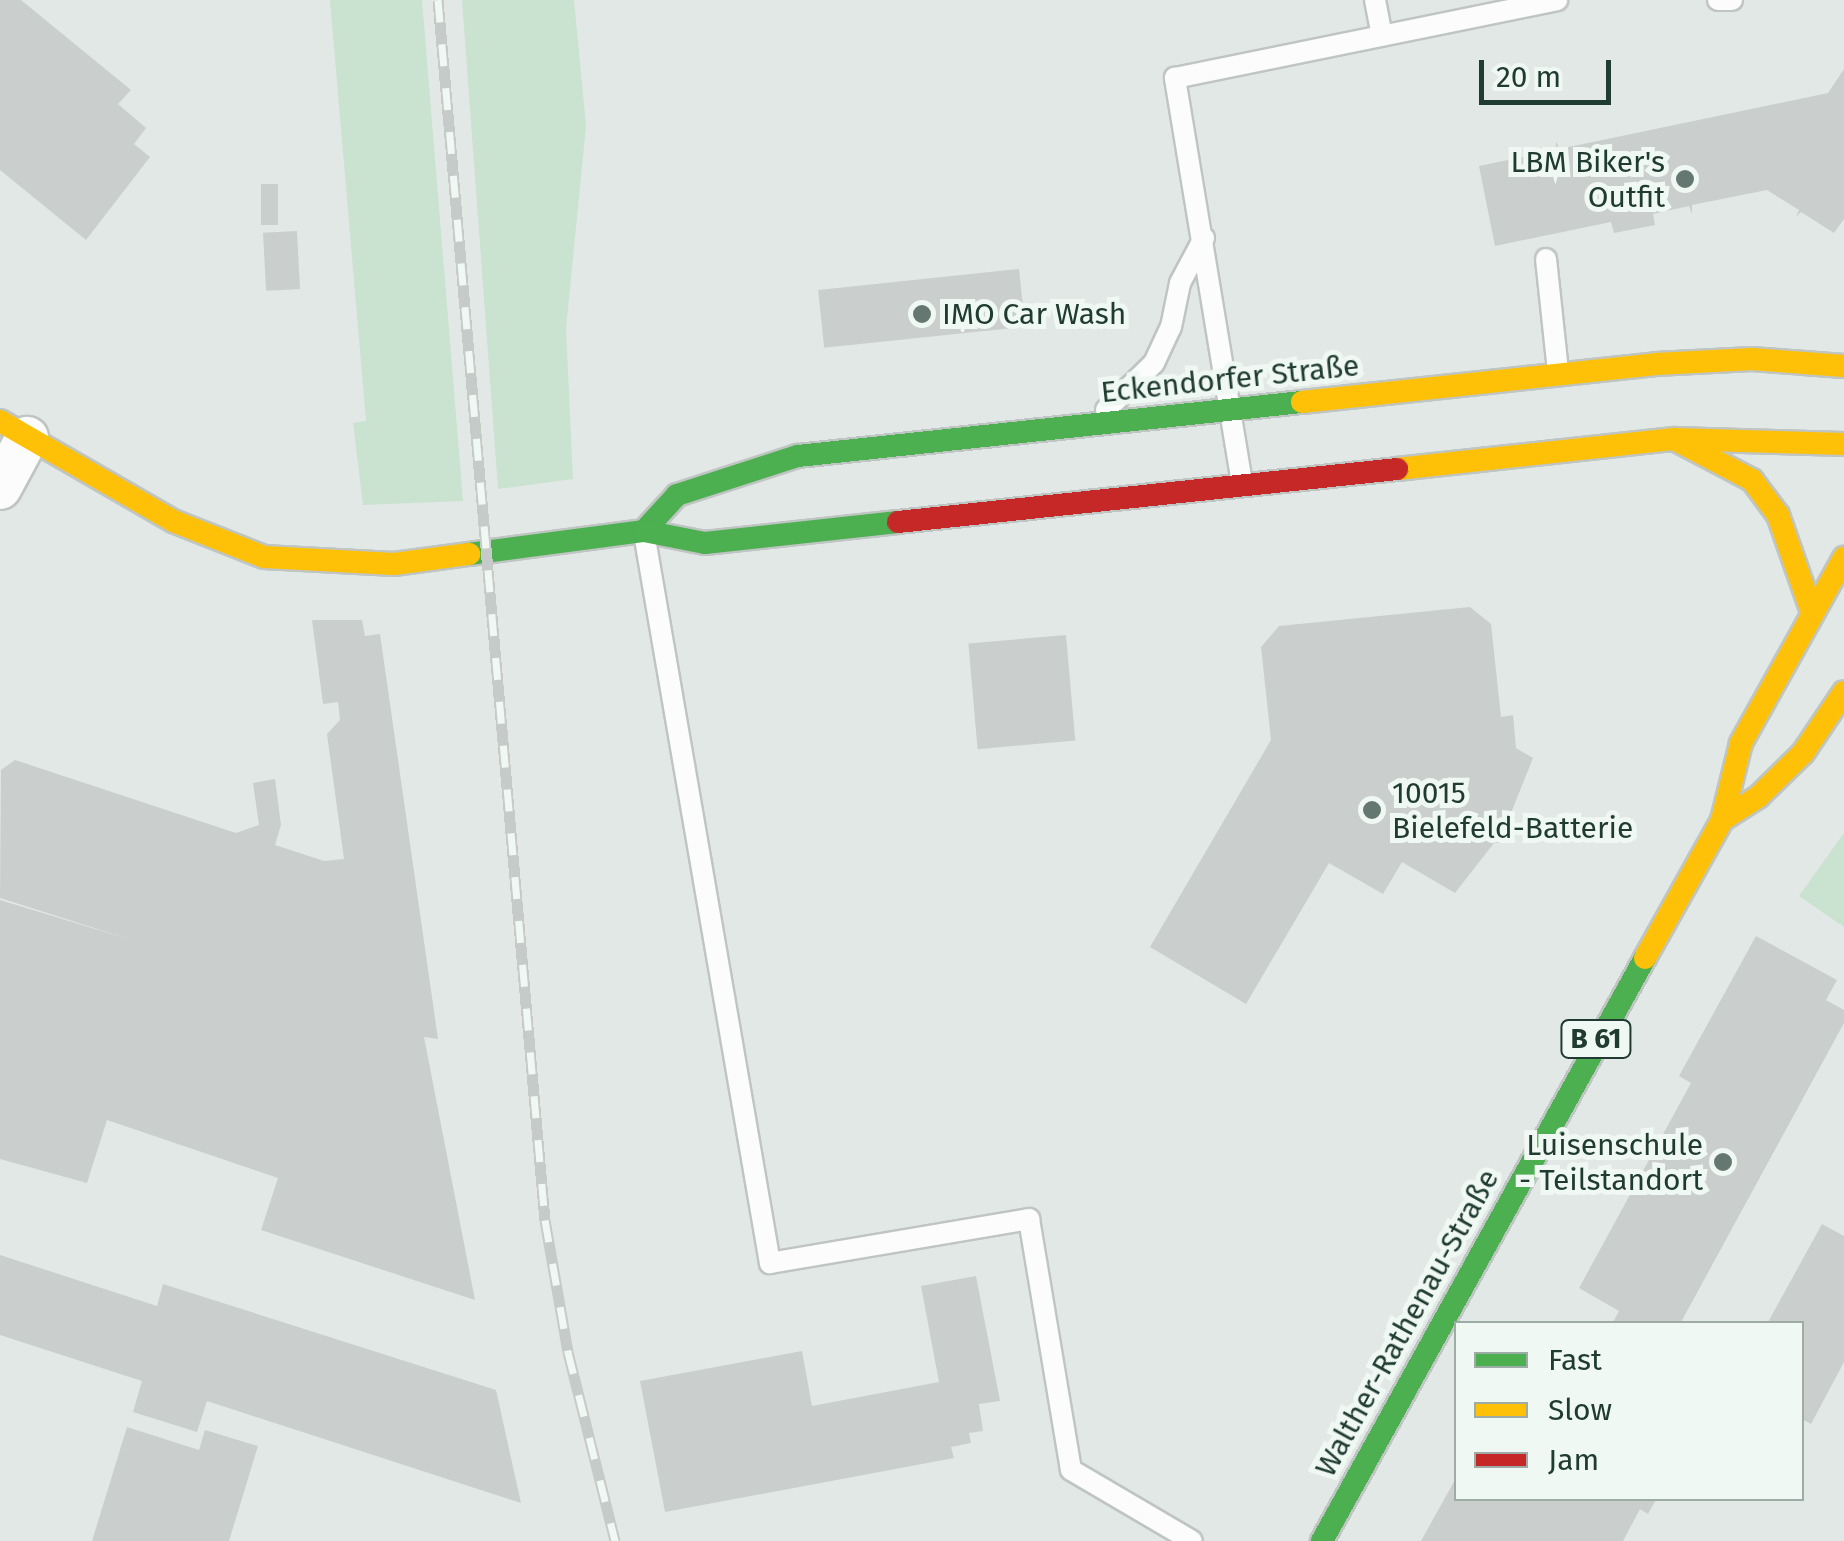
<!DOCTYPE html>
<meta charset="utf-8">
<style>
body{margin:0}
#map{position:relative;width:1844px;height:1541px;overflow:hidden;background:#e2e8e5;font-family:"Fira Sans",sans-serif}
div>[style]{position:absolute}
.green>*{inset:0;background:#cae2d0}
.building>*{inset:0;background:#cacfcd;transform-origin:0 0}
.roads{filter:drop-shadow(2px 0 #bfc5c2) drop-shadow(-2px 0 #bfc5c2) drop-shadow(0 2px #bfc5c2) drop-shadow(0 -2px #bfc5c2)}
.lane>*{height:20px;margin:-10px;padding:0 10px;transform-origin:10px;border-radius:10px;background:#fbfcfb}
.street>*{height:42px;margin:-21px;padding:0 21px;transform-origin:21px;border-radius:21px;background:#fbfcfb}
.fast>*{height:22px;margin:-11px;padding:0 11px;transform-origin:11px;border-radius:11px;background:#4caf50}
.slow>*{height:22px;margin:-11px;padding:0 11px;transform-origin:11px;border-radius:11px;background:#ffc107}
.jam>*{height:22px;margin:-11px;padding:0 11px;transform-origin:11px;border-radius:11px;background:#c62828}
.rail>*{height:11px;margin-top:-5.5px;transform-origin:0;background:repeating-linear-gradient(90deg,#f0f8f3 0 22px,#c6cac9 0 44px);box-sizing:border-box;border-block:2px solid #c6cac9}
.dots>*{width:28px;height:28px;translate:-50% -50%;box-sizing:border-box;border:5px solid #f0f8f3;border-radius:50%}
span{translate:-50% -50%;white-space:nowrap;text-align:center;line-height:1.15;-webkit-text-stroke:10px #f0f8f3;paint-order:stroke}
.shield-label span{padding:2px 8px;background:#f0f8f3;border:2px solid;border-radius:8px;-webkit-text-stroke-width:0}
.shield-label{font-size:28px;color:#203c32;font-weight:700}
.poi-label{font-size:30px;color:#203c32}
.right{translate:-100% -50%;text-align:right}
.left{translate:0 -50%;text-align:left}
.street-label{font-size:30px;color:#203c32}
.legend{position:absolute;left:1454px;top:1321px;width:350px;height:180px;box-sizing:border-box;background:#f0f8f3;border:2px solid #9dada6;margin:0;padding:12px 18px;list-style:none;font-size:30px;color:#203c32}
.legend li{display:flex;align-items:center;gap:20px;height:50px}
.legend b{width:50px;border:2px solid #9dada6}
.scale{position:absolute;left:1479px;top:60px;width:132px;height:45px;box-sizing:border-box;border:5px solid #203c32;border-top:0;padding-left:12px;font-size:30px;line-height:35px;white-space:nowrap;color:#203c32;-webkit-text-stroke:8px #f0f8f3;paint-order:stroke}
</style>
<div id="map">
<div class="green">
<div style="clip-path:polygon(330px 0,422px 0,463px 501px,363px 505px,353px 423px,366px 421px)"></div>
<div style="clip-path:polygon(462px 0,574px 0,586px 126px,566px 329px,573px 479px,498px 489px)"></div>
<div style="clip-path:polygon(1844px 833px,1844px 927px,1799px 896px)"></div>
</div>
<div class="building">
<div style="clip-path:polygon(0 0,21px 0,131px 90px,118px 104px,146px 128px,134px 144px,150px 157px,86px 240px,0 170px)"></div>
<div style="clip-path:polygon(1844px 69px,1844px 219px,1834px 233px,1801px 212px,1796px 217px,1799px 210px,1767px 190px,1692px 205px,1692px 214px,1689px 206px,1653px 214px,1655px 225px,1614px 233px,1611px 222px,1495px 246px,1479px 166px,1556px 150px,1556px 141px,1559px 149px,1828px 93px)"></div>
<div style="left:261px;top:184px;width:17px;height:41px"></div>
<div style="left:297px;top:231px;width:58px;height:34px;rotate:87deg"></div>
<div style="left:1019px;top:269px;width:58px;height:202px;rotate:84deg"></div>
<div style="clip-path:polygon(1470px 607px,1491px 624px,1501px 717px,1513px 715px,1516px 748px,1533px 758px,1509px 818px,1517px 833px,1511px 842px,1494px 843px,1455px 893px,1402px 862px,1383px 894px,1329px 863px,1246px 1004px,1150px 947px,1271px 740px,1261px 647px,1279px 626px)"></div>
<div style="clip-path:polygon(312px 620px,362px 620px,365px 636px,380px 634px,438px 1039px,424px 1037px,475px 1300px,261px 1230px,278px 1178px,107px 1120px,87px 1183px,0 1159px,0 900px,135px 941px,0 898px,1px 770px,15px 760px,236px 833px,259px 825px,253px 783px,275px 779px,281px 825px,275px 845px,324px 861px,344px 859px,327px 734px,340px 720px,338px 702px,323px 704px)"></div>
<div style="left:1066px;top:635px;width:106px;height:98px;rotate:85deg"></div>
<div style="clip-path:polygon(1756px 936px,1837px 980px,1826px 1000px,1844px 1010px,1844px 1023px,1680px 1324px,1612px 1324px,1619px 1311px,1579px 1288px,1691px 1083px,1679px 1076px)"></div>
<div style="clip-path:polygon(1822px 1224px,1844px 1236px,1844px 1362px,1811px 1424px,1802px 1419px,1802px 1324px,1767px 1324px)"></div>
<div style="clip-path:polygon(0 1255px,157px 1306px,163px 1284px,496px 1390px,521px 1503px,207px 1401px,197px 1432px,133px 1412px,142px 1381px,0 1335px)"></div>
<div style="clip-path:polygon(976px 1276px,1000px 1401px,979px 1404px,983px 1431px,969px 1433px,971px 1443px,951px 1447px,954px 1458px,665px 1512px,640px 1381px,802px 1351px,812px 1406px,939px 1382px,921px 1286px)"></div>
<div style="clip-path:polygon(127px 1427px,199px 1450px,205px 1430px,258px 1446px,229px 1541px,92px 1541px)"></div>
<div style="clip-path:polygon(1456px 1478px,1456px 1498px,1657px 1498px,1648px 1514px,1640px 1509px,1623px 1541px,1421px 1541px)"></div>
</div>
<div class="roads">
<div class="lane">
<div style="left:1375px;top:0;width:36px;rotate:79deg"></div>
<div style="left:1718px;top:0;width:14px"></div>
<div style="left:1546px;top:259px;width:113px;rotate:83.9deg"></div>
<div style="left:1106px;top:410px;width:67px;rotate:-44.4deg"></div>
<div style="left:1154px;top:363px;width:40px;rotate:-65deg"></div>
<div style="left:1171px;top:327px;width:45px;rotate:-78.4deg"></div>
<div style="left:1180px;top:283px;width:51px;rotate:-61.9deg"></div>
<div style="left:1242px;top:483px;width:411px;rotate:-99.4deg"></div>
<div style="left:1175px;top:78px;width:390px;rotate:-11.5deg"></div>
<div style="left:644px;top:533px;width:741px;rotate:80.21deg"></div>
<div style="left:770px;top:1263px;width:263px;rotate:-9.6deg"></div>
<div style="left:1029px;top:1219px;width:254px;rotate:80.5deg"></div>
<div style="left:1071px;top:1470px;width:140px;rotate:30.4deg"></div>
</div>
<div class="street">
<div style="left:0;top:488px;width:57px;rotate:-61.6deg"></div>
</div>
<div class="fast">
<div style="left:644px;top:531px;width:49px;rotate:-47.5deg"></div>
<div style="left:677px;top:495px;width:127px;rotate:-17.9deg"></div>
<div style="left:798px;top:456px;width:507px;rotate:-6.12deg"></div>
<div style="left:469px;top:554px;width:177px;rotate:-7.5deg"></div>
<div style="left:644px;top:531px;width:62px;rotate:11.1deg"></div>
<div style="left:705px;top:543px;width:194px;rotate:-6.2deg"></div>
<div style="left:1322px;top:1541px;width:666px;rotate:-61.01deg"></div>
</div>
<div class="slow">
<div style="left:1302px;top:402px;width:356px;rotate:-6.1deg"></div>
<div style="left:1656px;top:364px;width:96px;rotate:-3deg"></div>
<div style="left:1752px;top:359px;width:92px;rotate:4.4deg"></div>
<div style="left:0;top:421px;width:200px;rotate:30deg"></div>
<div style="left:173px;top:521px;width:98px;rotate:21.6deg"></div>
<div style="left:264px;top:557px;width:130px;rotate:3.1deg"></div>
<div style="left:394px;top:564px;width:76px;rotate:-7.6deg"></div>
<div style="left:1674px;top:439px;width:88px;rotate:27.7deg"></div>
<div style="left:1752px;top:480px;width:44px;rotate:53.4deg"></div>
<div style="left:1778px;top:515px;width:103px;rotate:70.7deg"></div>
<div style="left:1397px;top:469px;width:279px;rotate:-6.2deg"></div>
<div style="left:1674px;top:439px;width:170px;rotate:1.7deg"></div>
<div style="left:1722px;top:820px;width:43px;rotate:-32.6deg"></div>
<div style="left:1758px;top:797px;width:63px;rotate:-44.4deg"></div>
<div style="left:1803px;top:753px;width:73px;rotate:-56.1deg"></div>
<div style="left:1645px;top:958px;width:158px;rotate:-60.8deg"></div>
<div style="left:1722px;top:820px;width:79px;rotate:-76.1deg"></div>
<div style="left:1741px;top:743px;width:212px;rotate:-60.9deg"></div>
</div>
<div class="jam">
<div style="left:898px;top:522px;width:502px;rotate:-6.06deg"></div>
</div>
</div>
<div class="rail">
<div style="left:438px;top:0;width:1225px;rotate:84.99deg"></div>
<div style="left:545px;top:1220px;width:134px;rotate:80.1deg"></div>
<div style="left:568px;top:1352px;width:195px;rotate:76deg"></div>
</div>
<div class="dots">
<div style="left:1685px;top:179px;background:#647871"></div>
<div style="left:922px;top:314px;background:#647871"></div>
<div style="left:1372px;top:810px;background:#647871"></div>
<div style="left:1723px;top:1162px;background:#647871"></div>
</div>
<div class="shield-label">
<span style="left:1596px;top:1039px">B 61</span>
</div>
<div class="poi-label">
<span class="right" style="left:1665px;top:179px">LBM Biker's<br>Outfit</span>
<span class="left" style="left:942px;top:314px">IMO Car Wash</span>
<span class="left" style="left:1392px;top:810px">10015<br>Bielefeld-Batterie</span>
<span class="right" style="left:1703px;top:1162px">Luisenschule<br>- Teilstandort</span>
</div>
<div class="street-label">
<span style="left:1230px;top:379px;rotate:-6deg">Eckendorfer Straße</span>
<span style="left:1407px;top:1323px;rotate:-61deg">Walther-Rathenau-Straße</span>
</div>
<ul class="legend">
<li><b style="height:12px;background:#4caf50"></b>Fast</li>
<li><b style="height:12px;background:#ffc107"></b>Slow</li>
<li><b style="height:12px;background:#c62828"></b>Jam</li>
</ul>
<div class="scale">20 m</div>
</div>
